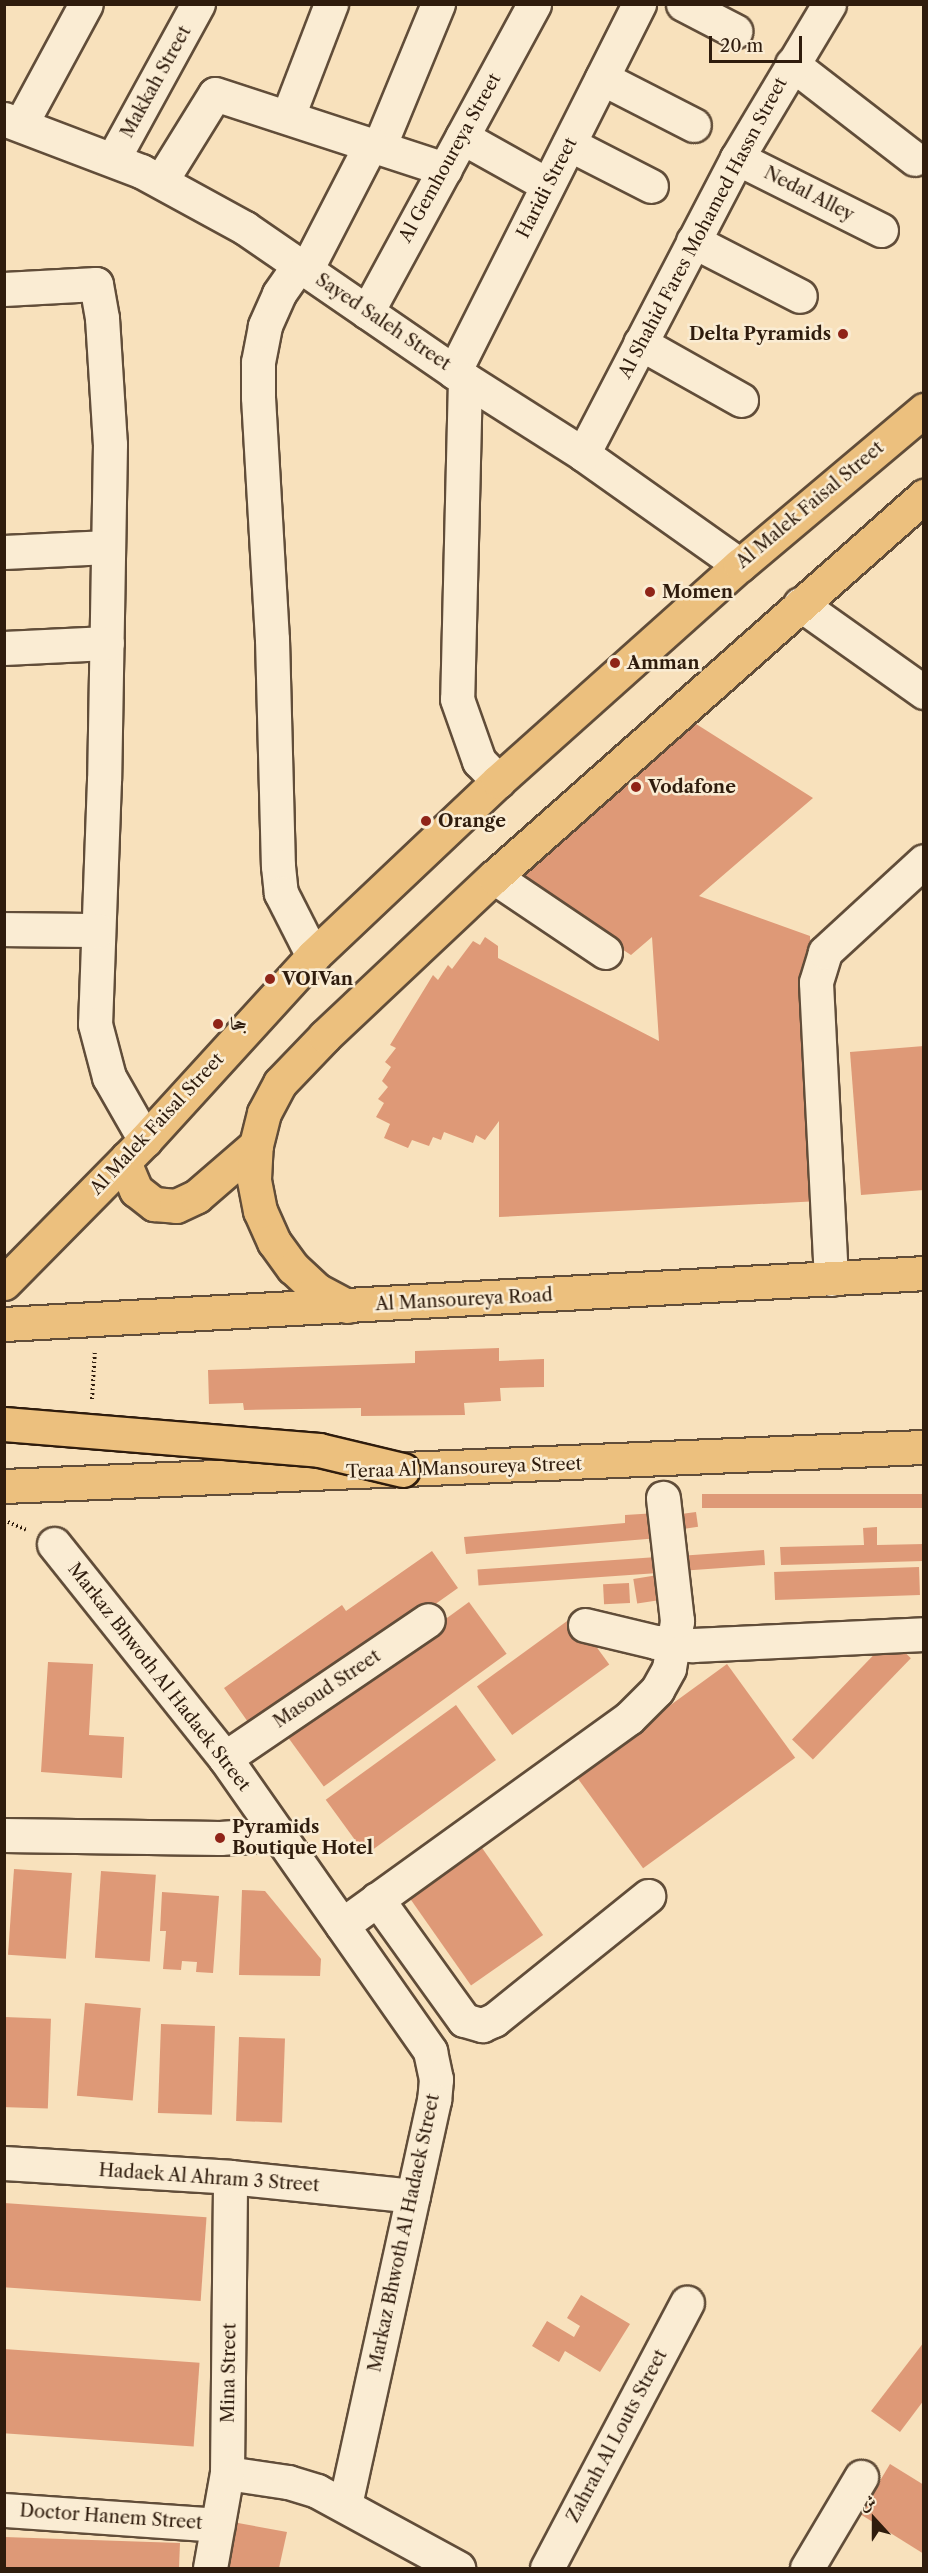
<!DOCTYPE html>
<meta charset="utf-8">
<style>
body{margin:0}
#map{position:relative;width:928px;height:2573px;overflow:hidden;background:#f8e1bc;font-family:"Libre Caslon Text",Amiri,serif}
div>[style]{position:absolute}
.building>*{inset:0;background:#de9977;transform-origin:0 0}
.path>*{height:4px;margin-top:-2px;transform-origin:0;background:repeating-linear-gradient(90deg,#2f1c0d 0 1.5px,transparent 0 4.5px)}
.roads{filter:drop-shadow(2px 0 #614d39) drop-shadow(-2px 0 #614d39) drop-shadow(0 2px #614d39) drop-shadow(0 -2px #614d39)}
.minor>*{height:33px;margin:-16.5px;padding:0 16.5px;transform-origin:16.5px;border-radius:16.5px;background:#faecd3}
.major>*{height:33px;margin:-16.5px;padding:0 16.5px;transform-origin:16.5px;border-radius:16.5px;background:#ecc07e}
.bridges{filter:drop-shadow(2px 0 #2f1c0d) drop-shadow(-2px 0 #2f1c0d) drop-shadow(0 2px #2f1c0d) drop-shadow(0 -2px #2f1c0d)}
.major-bridge>*{height:33px;margin:-16.5px;padding:0 16.5px;transform-origin:16.5px;border-radius:16.5px;background:#ecc07e}
.dots>*{width:16px;height:16px;translate:-50% -50%;box-sizing:border-box;border:3px solid #faecd3;border-radius:50%}
span{translate:-50% -50%;white-space:nowrap;text-align:center;line-height:1.15;-webkit-text-stroke:5px #faecd3;paint-order:stroke}
.street-label{font-size:18px;color:#2f1c0d}
.poi-label{font-size:18px;color:#2f1c0d;font-weight:700}
.right{translate:-100% -50%;text-align:right}
.left{translate:0 -50%;text-align:left}
.frame{position:absolute;inset:0;border:6px solid #2f1c0d;pointer-events:none}
.north{position:absolute;left:844px;top:2489px;width:60px;height:60px;-webkit-text-stroke:4px #faecd3;paint-order:stroke;rotate:339deg;font-size:16px;font-weight:700;line-height:24px;text-align:center;color:#2f1c0d}
.north::after{content:'';display:block;margin:auto;width:21px;height:27px;background:#2f1c0d;clip-path:polygon(50% 0,100% 100%,50% 72%,0 100%)}
.scale{position:absolute;left:709px;top:36px;width:93px;height:27px;box-sizing:border-box;border:3px solid #2f1c0d;border-top:0;padding-left:8px;font-size:18px;line-height:21px;white-space:nowrap;color:#2f1c0d;-webkit-text-stroke:4px #faecd3;paint-order:stroke}
</style>
<div id="map">
<div class="building">
<div style="clip-path:polygon(693px 722px,813px 798px,699px 896px,810px 936px,820px 1201px,499px 1217px,499px 1121px,485px 1140px,476px 1135px,473px 1143px,444px 1132px,441px 1140px,433px 1137px,429px 1146px,412px 1140px,408px 1148px,384px 1138px,390px 1124px,376px 1117px,384px 1103px,378px 1099px,388px 1087px,382px 1081px,391px 1067px,385px 1062px,396px 1048px,390px 1045px,433px 975px,438px 980px,448px 965px,452px 969px,473px 941px,480px 945px,485px 937px,498px 946px,498px 958px,659px 1041px,652px 937px,631px 955px,513px 878px)"></div>
<div style="clip-path:polygon(924px 1046px,924px 1190px,861px 1195px,850px 1052px)"></div>
<div style="clip-path:polygon(499px 1348px,499px 1361px,544px 1359px,544px 1387px,500px 1388px,501px 1401px,464px 1403px,465px 1415px,361px 1416px,361px 1408px,244px 1410px,243px 1403px,209px 1404px,208px 1370px,415px 1363px,415px 1351px)"></div>
<div style="left:924px;top:1494px;width:14px;height:222px;rotate:90deg"></div>
<div style="left:696px;top:1512px;width:15px;height:17px;rotate:82deg"></div>
<div style="clip-path:polygon(657px 1513px,659px 1538px,466px 1554px,464px 1537px,625px 1523px,625px 1515px)"></div>
<div style="clip-path:polygon(877px 1527px,877px 1545px,924px 1544px,924px 1561px,781px 1565px,780px 1547px,864px 1545px,863px 1528px)"></div>
<div style="left:764px;top:1550px;width:15px;height:82px;rotate:86deg"></div>
<div style="clip-path:polygon(432px 1551px,458px 1588px,255px 1732px,224px 1688px,342px 1605px,346px 1611px)"></div>
<div style="left:657px;top:1557px;width:16px;height:180px;rotate:86deg"></div>
<div style="left:919px;top:1567px;width:28px;height:145px;rotate:88deg"></div>
<div style="left:658px;top:1575px;width:25px;height:25px;rotate:81deg"></div>
<div style="left:629px;top:1583px;width:20px;height:26px;rotate:87deg"></div>
<div style="left:469px;top:1602px;width:64px;height:226px;rotate:54deg"></div>
<div style="left:574px;top:1616px;width:60px;height:120px;rotate:54deg"></div>
<div style="left:890px;top:1638px;width:29px;height:141px;rotate:44deg"></div>
<div style="clip-path:polygon(48px 1662px,93px 1664px,89px 1735px,124px 1737px,122px 1778px,41px 1772px)"></div>
<div style="left:727px;top:1664px;width:116px;height:188px;rotate:54deg"></div>
<div style="left:456px;top:1705px;width:68px;height:161px;rotate:54deg"></div>
<div style="left:480px;top:1845px;width:110px;height:88px;rotate:55deg"></div>
<div style="left:14px;top:1869px;width:58px;height:86px;rotate:4deg"></div>
<div style="left:101px;top:1871px;width:55px;height:87px;rotate:4deg"></div>
<div style="clip-path:polygon(242px 1890px,265px 1891px,321px 1959px,320px 1976px,239px 1975px)"></div>
<div style="clip-path:polygon(162px 1892px,219px 1896px,213px 1973px,196px 1972px,197px 1962px,182px 1961px,181px 1970px,163px 1969px,166px 1931px,160px 1931px)"></div>
<div style="left:85px;top:2003px;width:56px;height:93px;rotate:5deg"></div>
<div style="left:4px;top:2017px;width:47px;height:90px;rotate:2deg"></div>
<div style="left:161px;top:2024px;width:54px;height:89px;rotate:2deg"></div>
<div style="left:239px;top:2037px;width:46px;height:84px;rotate:2deg"></div>
<div style="left:4px;top:2203px;width:203px;height:84px;rotate:4deg"></div>
<div style="clip-path:polygon(581px 2295px,630px 2324px,600px 2372px,565px 2351px,559px 2362px,532px 2346px,547px 2321px,574px 2337px,580px 2326px,567px 2318px)"></div>
<div style="clip-path:polygon(924px 2342px,924px 2400px,900px 2432px,871px 2411px)"></div>
<div style="left:4px;top:2349px;width:196px;height:84px;rotate:4deg"></div>
<div style="clip-path:polygon(890px 2464px,924px 2485px,924px 2554px,860px 2514px)"></div>
<div style="clip-path:polygon(227px 2521px,287px 2532px,279px 2568px,221px 2568px)"></div>
<div style="clip-path:polygon(4px 2537px,180px 2543px,179px 2568px,4px 2568px)"></div>
</div>
<div class="path">
<div style="left:92px;top:1399px;width:49px;rotate:-86.5deg"></div>
<div style="left:4px;top:1520px;width:24px;rotate:24deg"></div>
</div>
<div class="roads">
<div class="minor">
<div style="left:683px;top:4px;width:59px;rotate:27.4deg"></div>
<div style="left:792px;top:64px;width:155px;rotate:37.7deg"></div>
<div style="left:602px;top:78px;width:103px;rotate:27.1deg"></div>
<div style="left:288px;top:116px;width:120px;rotate:-69deg"></div>
<div style="left:4px;top:119px;width:147px;rotate:20.8deg"></div>
<div style="left:141px;top:171px;width:119px;rotate:28.7deg"></div>
<div style="left:245px;top:228px;width:267px;rotate:34.5deg"></div>
<div style="left:465px;top:379px;width:140px;rotate:32.4deg"></div>
<div style="left:583px;top:454px;width:192px;rotate:35.3deg"></div>
<div style="left:21px;top:124px;width:136px;rotate:-61.6deg"></div>
<div style="left:462px;top:137px;width:98px;rotate:29.2deg"></div>
<div style="left:569px;top:144px;width:92px;rotate:27.1deg"></div>
<div style="left:379px;top:147px;width:155px;rotate:-67.6deg"></div>
<div style="left:737px;top:158px;width:161px;rotate:26.6deg"></div>
<div style="left:113px;top:159px;width:177px;rotate:-61.3deg"></div>
<div style="left:161px;top:181px;width:102px;rotate:-58.2deg"></div>
<div style="left:215px;top:94px;width:242px;rotate:18.1deg"></div>
<div style="left:693px;top:241px;width:120px;rotate:27.2deg"></div>
<div style="left:299px;top:265px;width:35px;rotate:125deg"></div>
<div style="left:279px;top:294px;width:35px;rotate:114deg"></div>
<div style="left:265px;top:326px;width:37px;rotate:101deg"></div>
<div style="left:258px;top:362px;width:35px;rotate:90deg"></div>
<div style="left:258px;top:397px;width:242px;rotate:86.7deg"></div>
<div style="left:272px;top:639px;width:227px;rotate:88.5deg"></div>
<div style="left:278px;top:866px;width:27px;rotate:84deg"></div>
<div style="left:281px;top:893px;width:71px;rotate:63.1deg"></div>
<div style="left:306px;top:270px;width:142px;rotate:-62.7deg"></div>
<div style="left:4px;top:289px;width:92px;rotate:-3.1deg"></div>
<div style="left:96px;top:284px;width:35px;rotate:80deg"></div>
<div style="left:102px;top:318px;width:126px;rotate:86.4deg"></div>
<div style="left:110px;top:444px;width:336px;rotate:91deg"></div>
<div style="left:104px;top:780px;width:244px;rotate:92.1deg"></div>
<div style="left:95px;top:1024px;width:55px;rotate:75.2deg"></div>
<div style="left:109px;top:1077px;width:73px;rotate:60.3deg"></div>
<div style="left:367px;top:312px;width:350px;rotate:-61.5deg"></div>
<div style="left:640px;top:343px;width:116px;rotate:29.4deg"></div>
<div style="left:454px;top:372px;width:412px;rotate:-63.3deg"></div>
<div style="left:465px;top:379px;width:320px;rotate:91.4deg"></div>
<div style="left:457px;top:699px;width:66px;rotate:70.5deg"></div>
<div style="left:479px;top:761px;width:28px;rotate:46deg"></div>
<div style="left:583px;top:454px;width:334px;rotate:-62.5deg"></div>
<div style="left:737px;top:158px;width:179px;rotate:-59.1deg"></div>
<div style="left:4px;top:552px;width:104px;rotate:-2.8deg"></div>
<div style="left:800px;top:604px;width:152px;rotate:35.4deg"></div>
<div style="left:4px;top:648px;width:103px;rotate:-2.8deg"></div>
<div style="left:494px;top:877px;width:134px;rotate:34deg"></div>
<div style="left:4px;top:929px;width:94px;rotate:0.6deg"></div>
<div style="left:831px;top:1279px;width:297px;rotate:-92.9deg"></div>
<div style="left:816px;top:982px;width:31px;rotate:-73deg"></div>
<div style="left:825px;top:952px;width:134px;rotate:-42.6deg"></div>
<div style="left:54px;top:1544px;width:274px;rotate:51.4deg"></div>
<div style="left:225px;top:1758px;width:358px;rotate:55deg"></div>
<div style="left:430px;top:2051px;width:29px;rotate:78deg"></div>
<div style="left:436px;top:2079px;width:21px;rotate:95deg"></div>
<div style="left:434px;top:2100px;width:414px;rotate:102.4deg"></div>
<div style="left:585px;top:1625px;width:73px;rotate:13.5deg"></div>
<div style="left:656px;top:1642px;width:37px;rotate:5deg"></div>
<div style="left:693px;top:1645px;width:231px;rotate:-2.7deg"></div>
<div style="left:225px;top:1758px;width:245px;rotate:-34.2deg"></div>
<div style="left:4px;top:1835px;width:216px;rotate:0.8deg"></div>
<div style="left:220px;top:1838px;width:57px;rotate:-4deg"></div>
<div style="left:377px;top:1899px;width:149px;rotate:54.3deg"></div>
<div style="left:464px;top:2020px;width:19px;rotate:16deg"></div>
<div style="left:482px;top:2025px;width:13px;rotate:-23deg"></div>
<div style="left:494px;top:2020px;width:198px;rotate:-38.8deg"></div>
<div style="left:342px;top:1925px;width:354px;rotate:-35.8deg"></div>
<div style="left:629px;top:1718px;width:40px;rotate:-45deg"></div>
<div style="left:657px;top:1690px;width:25px;rotate:-61deg"></div>
<div style="left:669px;top:1668px;width:48px;rotate:-80.3deg"></div>
<div style="left:677px;top:1621px;width:124px;rotate:-96.5deg"></div>
<div style="left:4px;top:2163px;width:226px;rotate:3.5deg"></div>
<div style="left:230px;top:2177px;width:184px;rotate:5.9deg"></div>
<div style="left:227px;top:2473px;width:62px;rotate:8.4deg"></div>
<div style="left:288px;top:2482px;width:30px;rotate:17deg"></div>
<div style="left:317px;top:2491px;width:161px;rotate:28.6deg"></div>
<div style="left:4px;top:2510px;width:214px;rotate:4deg"></div>
<div style="left:210px;top:2568px;width:97px;rotate:-79.9deg"></div>
<div style="left:227px;top:2473px;width:296px;rotate:-89.4deg"></div>
<div style="left:547px;top:2568px;width:300px;rotate:-62.2deg"></div>
<div style="left:807px;top:2568px;width:106px;rotate:-59.3deg"></div>
</div>
<div class="major">
<div style="left:127px;top:1158px;width:11px;rotate:90deg"></div>
<div style="left:127px;top:1169px;width:23px;rotate:67deg"></div>
<div style="left:136px;top:1190px;width:23px;rotate:38deg"></div>
<div style="left:154px;top:1204px;width:22px;rotate:5deg"></div>
<div style="left:176px;top:1206px;width:23px;rotate:-25deg"></div>
<div style="left:197px;top:1196px;width:78px;rotate:-40.8deg"></div>
<div style="left:4px;top:1283px;width:201px;rotate:-45.4deg"></div>
<div style="left:145px;top:1140px;width:249px;rotate:-47.6deg"></div>
<div style="left:313px;top:956px;width:255px;rotate:-43.4deg"></div>
<div style="left:498px;top:781px;width:324px;rotate:-41.8deg"></div>
<div style="left:740px;top:565px;width:241px;rotate:-40.1deg"></div>
<div style="left:347px;top:1306px;width:34px;rotate:-152deg"></div>
<div style="left:317px;top:1290px;width:33px;rotate:-137deg"></div>
<div style="left:293px;top:1268px;width:32px;rotate:-126deg"></div>
<div style="left:274px;top:1242px;width:34px;rotate:-114deg"></div>
<div style="left:260px;top:1211px;width:33px;rotate:-101deg"></div>
<div style="left:254px;top:1179px;width:34px;rotate:-87deg"></div>
<div style="left:256px;top:1145px;width:33px;rotate:-76deg"></div>
<div style="left:264px;top:1113px;width:34px;rotate:-62deg"></div>
<div style="left:280px;top:1083px;width:65px;rotate:-46.2deg"></div>
<div style="left:325px;top:1036px;width:232px;rotate:-43.3deg"></div>
<div style="left:494px;top:877px;width:575px;rotate:-41.54deg"></div>
<div style="left:4px;top:1324px;width:921px;rotate:-3.17deg"></div>
<div style="left:4px;top:1486px;width:921px;rotate:-2.43deg"></div>
</div>
</div>
<div class="bridges">
<div class="major-bridge">
<div style="left:4px;top:1424px;width:316px;rotate:4.7deg"></div>
<div style="left:319px;top:1450px;width:86px;rotate:13.4deg"></div>
</div>
</div>
<div class="dots">
<div style="left:843px;top:334px;background:#8f2418"></div>
<div style="left:650px;top:592px;background:#8f2418"></div>
<div style="left:615px;top:663px;background:#8f2418"></div>
<div style="left:636px;top:787px;background:#8f2418"></div>
<div style="left:426px;top:821px;background:#8f2418"></div>
<div style="left:270px;top:979px;background:#8f2418"></div>
<div style="left:218px;top:1024px;background:#8f2418"></div>
<div style="left:220px;top:1838px;background:#8f2418"></div>
</div>
<div class="street-label">
<span style="left:156px;top:82px;rotate:-61deg">Makkah Street</span>
<span style="left:450px;top:158px;rotate:-61deg">Al Gemhoureya Street</span>
<span style="left:547px;top:188px;rotate:-63deg">Haridi Street</span>
<span style="left:809px;top:194px;rotate:27deg">Nedal Alley</span>
<span style="left:703px;top:228px;rotate:-62deg">Al Shahid Fares Mohamed Hassn Street</span>
<span style="left:383px;top:322px;rotate:34deg">Sayed Saleh Street</span>
<span style="left:810px;top:505px;rotate:-40deg">Al Malek Faisal Street</span>
<span style="left:157px;top:1124px;rotate:-47deg">Al Malek Faisal Street</span>
<span style="left:464px;top:1300px;rotate:-3deg">Al Mansoureya Road</span>
<span style="left:464px;top:1468px;rotate:-2deg">Teraa Al Mansoureya Street</span>
<span style="left:159px;top:1677px;rotate:52deg">Markaz Bhwoth Al Hadaek Street</span>
<span style="left:327px;top:1689px;rotate:-34deg">Masoud Street</span>
<span style="left:209px;top:2178px;rotate:4deg">Hadaek Al Ahram 3 Street</span>
<span style="left:404px;top:2233px;rotate:-78deg">Markaz Bhwoth Al Hadaek Street</span>
<span style="left:229px;top:2373px;rotate:-89deg">Mina Street</span>
<span style="left:617px;top:2436px;rotate:-62deg">Zahrah Al Louts Street</span>
<span style="left:111px;top:2517px;rotate:4deg">Doctor Hanem Street</span>
</div>
<div class="poi-label">
<span class="right" style="left:831px;top:334px">Delta Pyramids</span>
<span class="left" style="left:662px;top:592px">Momen</span>
<span class="left" style="left:627px;top:663px">Amman</span>
<span class="left" style="left:648px;top:787px">Vodafone</span>
<span class="left" style="left:438px;top:821px">Orange</span>
<span class="left" style="left:282px;top:979px">VOIVan</span>
<span class="left" style="left:230px;top:1024px">جحا</span>
<span class="left" style="left:232px;top:1838px">Pyramids<br>Boutique Hotel</span>
</div>
<div class="frame"></div>
<div class="north">ش</div>
<div class="scale">20 m</div>
</div>
